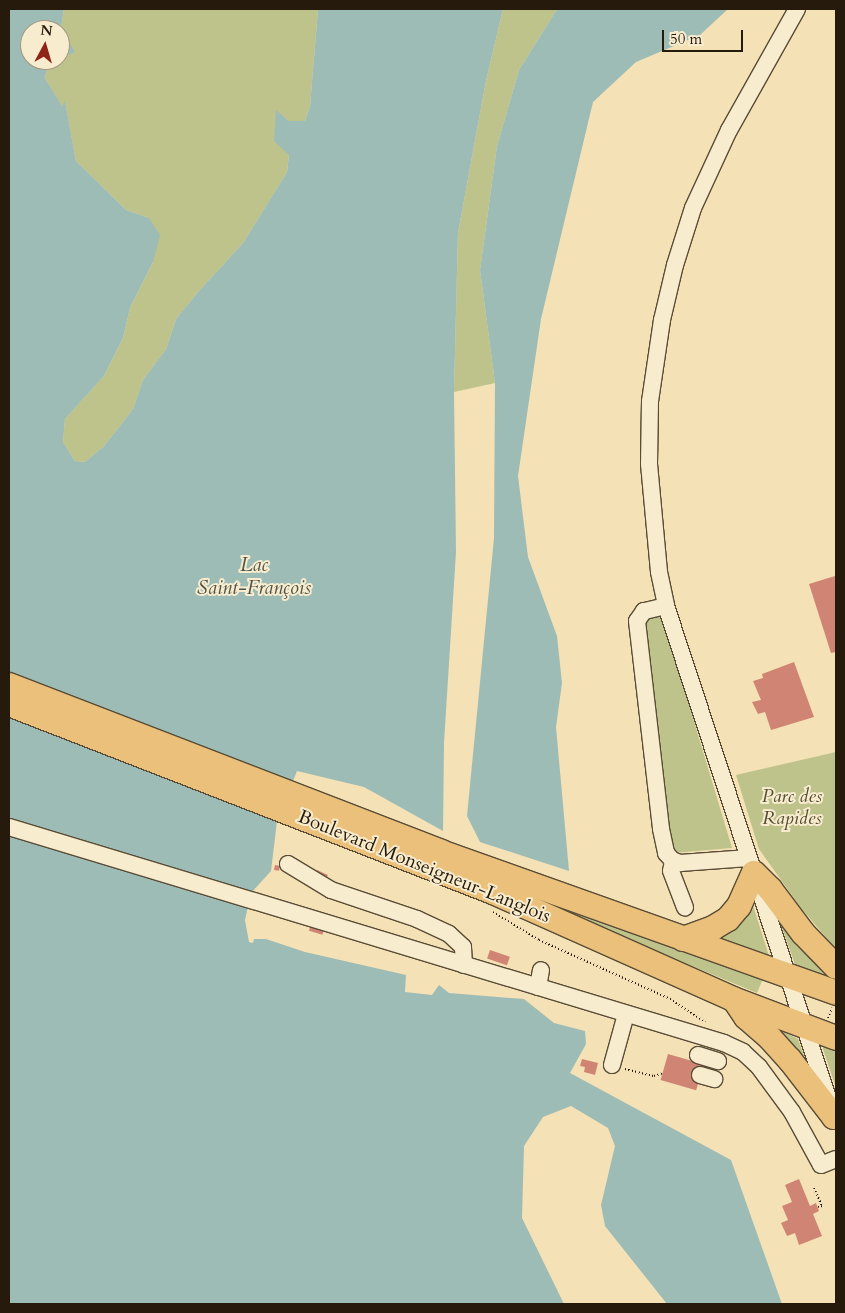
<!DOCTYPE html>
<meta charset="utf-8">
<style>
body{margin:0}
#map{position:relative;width:845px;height:1313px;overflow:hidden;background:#f4e1b5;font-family:Cardo,serif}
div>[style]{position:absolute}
.green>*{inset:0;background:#bec28b}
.water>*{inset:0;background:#9ebcb6}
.building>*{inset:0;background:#d08574;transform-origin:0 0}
.path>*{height:2px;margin-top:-1px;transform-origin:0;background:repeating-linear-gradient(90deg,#251a0b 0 1px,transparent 0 3.5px)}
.roads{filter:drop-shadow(1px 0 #594c36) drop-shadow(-1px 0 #594c36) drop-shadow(0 1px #594c36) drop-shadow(0 -1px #594c36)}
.minor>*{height:16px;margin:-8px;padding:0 8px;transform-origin:8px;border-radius:8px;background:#f8eccf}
.highway>*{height:24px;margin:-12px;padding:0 12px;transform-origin:12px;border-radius:12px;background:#eac07a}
span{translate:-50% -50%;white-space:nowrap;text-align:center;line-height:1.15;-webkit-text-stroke:4px #f8eccf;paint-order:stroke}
.park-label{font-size:19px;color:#534c31;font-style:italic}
.street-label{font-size:19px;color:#251a0b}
.water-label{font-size:20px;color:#4f5347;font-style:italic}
.frame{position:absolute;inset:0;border:10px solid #251a0b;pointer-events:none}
.north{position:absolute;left:20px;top:20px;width:50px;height:50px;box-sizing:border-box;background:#f8eccf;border:1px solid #a49881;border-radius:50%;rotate:6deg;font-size:14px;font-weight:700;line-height:20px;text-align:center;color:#251a0b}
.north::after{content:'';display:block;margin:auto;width:18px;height:22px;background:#8f2418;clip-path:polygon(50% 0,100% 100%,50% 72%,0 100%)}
.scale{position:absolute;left:662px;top:30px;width:81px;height:22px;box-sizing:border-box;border:2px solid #251a0b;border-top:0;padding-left:6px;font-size:15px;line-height:18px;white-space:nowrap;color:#251a0b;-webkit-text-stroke:4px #f8eccf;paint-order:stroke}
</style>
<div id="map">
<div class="green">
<div style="clip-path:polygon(64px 9px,318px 9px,310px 106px,305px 121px,289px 121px,276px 111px,289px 155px,287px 172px,243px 243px,198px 292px,176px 319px,166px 349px,143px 380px,133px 409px,104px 446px,85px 462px,75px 461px,63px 442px,65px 419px,104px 376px,123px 338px,130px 308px,153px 262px,149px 218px,126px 210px,76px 161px,65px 102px,62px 107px,45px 78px,47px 70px,55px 61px,74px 52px,61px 28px)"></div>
<div style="clip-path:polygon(503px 9px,557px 9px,519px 70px,497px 146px,480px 270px,495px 383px,454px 392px,458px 233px,486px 81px)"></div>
<div style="clip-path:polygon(650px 615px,663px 618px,732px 848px,673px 853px,646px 621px)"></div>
<div style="clip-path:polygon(836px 752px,836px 949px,801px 908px,759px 849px,736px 775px)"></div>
<div style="clip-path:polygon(750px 896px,769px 956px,706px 936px)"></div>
<div style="clip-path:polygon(547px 900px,764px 976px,757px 993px,546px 905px)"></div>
<div style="clip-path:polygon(772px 900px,836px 973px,836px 982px,796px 967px)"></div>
<div style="clip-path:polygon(764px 1022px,798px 1039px,814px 1084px)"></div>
<div style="clip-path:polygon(823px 1045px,836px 1046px,836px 1088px,823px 1049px)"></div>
</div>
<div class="water">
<div style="clip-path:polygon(9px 9px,64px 9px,61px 28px,75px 52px,60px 59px,60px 30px,30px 30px,30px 60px,57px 60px,47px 70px,45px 78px,62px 106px,65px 101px,76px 161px,126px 210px,149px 218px,160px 235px,153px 262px,130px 308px,123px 338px,104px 376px,65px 419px,63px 442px,75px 461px,85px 462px,104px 446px,133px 409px,143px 380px,166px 349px,176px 319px,198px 292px,243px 243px,287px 172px,289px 155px,274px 141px,276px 110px,289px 121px,305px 121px,310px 106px,318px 9px,503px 9px,486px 81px,458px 233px,454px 392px,456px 552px,444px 743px,443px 831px,364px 787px,297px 771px,277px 821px,271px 871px,251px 893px,245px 920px,249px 942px,253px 943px,254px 939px,266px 939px,305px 952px,406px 975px,405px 992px,432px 995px,439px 985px,449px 993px,524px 999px,554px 1023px,585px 1031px,586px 1044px,570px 1073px,731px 1160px,782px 1304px,667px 1304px,605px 1226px,601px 1205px,615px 1146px,608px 1128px,571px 1106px,543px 1117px,524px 1146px,522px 1218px,564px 1304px,9px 1304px)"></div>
<div style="clip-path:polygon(557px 9px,728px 9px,700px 35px,636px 62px,593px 102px,541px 319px,518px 476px,528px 557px,557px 636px,562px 683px,556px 727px,569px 871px,480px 842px,467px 816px,494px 538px,495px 383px,480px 270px,497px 146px,519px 70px)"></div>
</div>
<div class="building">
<div style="clip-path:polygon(835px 576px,836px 652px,831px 653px,809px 584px)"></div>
<div style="clip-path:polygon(794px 662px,814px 717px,771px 730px,765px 712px,758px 714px,752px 702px,761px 700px,753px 681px,763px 678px,762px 674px)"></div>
<div style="left:275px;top:865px;width:5px;height:5px;rotate:11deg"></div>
<div style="left:317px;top:870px;width:12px;height:8px;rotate:24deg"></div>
<div style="left:311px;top:924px;width:14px;height:7px;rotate:17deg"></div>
<div style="left:490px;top:950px;width:21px;height:9px;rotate:19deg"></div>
<div style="left:668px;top:1054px;width:37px;height:27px;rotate:16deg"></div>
<div style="clip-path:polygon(582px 1059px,598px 1063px,595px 1075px,584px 1072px,585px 1067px,580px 1066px)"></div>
<div style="clip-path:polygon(799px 1179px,810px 1206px,816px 1203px,819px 1211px,813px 1214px,822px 1236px,799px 1245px,795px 1233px,787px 1236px,781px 1223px,788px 1220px,782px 1206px,792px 1202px,785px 1185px)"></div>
</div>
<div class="path">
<div style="left:493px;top:912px;width:54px;rotate:31.3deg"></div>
<div style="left:539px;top:940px;width:144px;rotate:24.2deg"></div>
<div style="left:670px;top:999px;width:42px;rotate:33.3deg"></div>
<div style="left:828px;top:1018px;width:11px;rotate:-68deg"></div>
<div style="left:625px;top:1069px;width:30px;rotate:14deg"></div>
<div style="left:654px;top:1076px;width:9px;rotate:-18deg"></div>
<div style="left:814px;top:1188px;width:20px;rotate:66deg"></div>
<div style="left:822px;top:1206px;width:4px;rotate:166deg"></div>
</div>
<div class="roads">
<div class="minor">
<div style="left:797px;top:9px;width:139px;rotate:119.3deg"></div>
<div style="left:729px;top:130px;width:86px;rotate:114.8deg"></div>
<div style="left:693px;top:208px;width:60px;rotate:107.5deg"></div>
<div style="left:675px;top:265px;width:57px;rotate:103.3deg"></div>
<div style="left:662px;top:320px;width:82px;rotate:98.4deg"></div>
<div style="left:650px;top:401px;width:63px;rotate:90.9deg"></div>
<div style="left:649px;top:464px;width:108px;rotate:84.7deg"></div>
<div style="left:659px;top:572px;width:35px;rotate:78deg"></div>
<div style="left:666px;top:606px;width:524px;rotate:71.77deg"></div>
<div style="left:666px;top:606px;width:23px;rotate:167deg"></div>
<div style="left:644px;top:611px;width:12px;rotate:125deg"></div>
<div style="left:637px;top:621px;width:209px;rotate:83.4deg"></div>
<div style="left:661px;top:829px;width:25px;rotate:78deg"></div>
<div style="left:666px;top:853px;width:9px;rotate:49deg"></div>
<div style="left:672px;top:860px;width:9px;rotate:21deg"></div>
<div style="left:680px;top:863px;width:69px;rotate:-4.1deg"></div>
<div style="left:9px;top:827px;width:747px;rotate:16.81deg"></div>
<div style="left:724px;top:1043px;width:21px;rotate:25deg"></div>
<div style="left:743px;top:1052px;width:22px;rotate:43deg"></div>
<div style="left:759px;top:1067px;width:56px;rotate:53.7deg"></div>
<div style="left:792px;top:1112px;width:60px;rotate:61.3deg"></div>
<div style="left:821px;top:1165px;width:16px;rotate:-22deg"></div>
<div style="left:673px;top:861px;width:10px;rotate:101deg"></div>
<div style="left:671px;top:871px;width:39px;rotate:69deg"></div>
<div style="left:288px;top:864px;width:50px;rotate:31.2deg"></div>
<div style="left:331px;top:890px;width:91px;rotate:18.6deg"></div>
<div style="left:417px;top:919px;width:35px;rotate:25deg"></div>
<div style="left:449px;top:934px;width:19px;rotate:43deg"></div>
<div style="left:463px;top:947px;width:18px;rotate:87deg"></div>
<div style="left:538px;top:987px;width:17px;rotate:-80deg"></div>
<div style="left:698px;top:1055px;width:21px;rotate:17deg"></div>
<div style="left:612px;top:1065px;width:53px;rotate:-74.6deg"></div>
<div style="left:700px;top:1075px;width:15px;rotate:16deg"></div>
</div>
<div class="highway">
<div style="left:9px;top:685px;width:463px;rotate:21.1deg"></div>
<div style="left:441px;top:852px;width:419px;rotate:19.6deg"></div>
<div style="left:9px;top:704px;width:519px;rotate:21.23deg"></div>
<div style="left:493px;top:892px;width:263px;rotate:24deg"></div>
<div style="left:733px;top:999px;width:110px;rotate:20.7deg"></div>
<div style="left:683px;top:939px;width:32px;rotate:-20deg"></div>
<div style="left:713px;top:928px;width:17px;rotate:-31deg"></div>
<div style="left:728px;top:919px;width:17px;rotate:-50deg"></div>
<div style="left:739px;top:906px;width:36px;rotate:-66deg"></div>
<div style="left:754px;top:873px;width:23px;rotate:45deg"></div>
<div style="left:770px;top:889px;width:55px;rotate:53.1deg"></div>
<div style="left:803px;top:933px;width:47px;rotate:45.9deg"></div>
<div style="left:736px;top:1002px;width:18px;rotate:56deg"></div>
<div style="left:746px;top:1017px;width:32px;rotate:41deg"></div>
<div style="left:770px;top:1038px;width:30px;rotate:48deg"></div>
<div style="left:790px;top:1060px;width:72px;rotate:52.3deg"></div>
<div style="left:834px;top:1117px;width:4px;rotate:-63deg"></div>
</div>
</div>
<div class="park-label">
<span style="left:792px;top:808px">Parc des<br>Rapides</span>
</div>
<div class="street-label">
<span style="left:424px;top:867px;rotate:22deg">Boulevard Monseigneur-Langlois</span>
</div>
<div class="water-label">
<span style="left:254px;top:576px">Lac<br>Saint-François</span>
</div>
<div class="frame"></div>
<div class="north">N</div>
<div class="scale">50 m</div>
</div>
